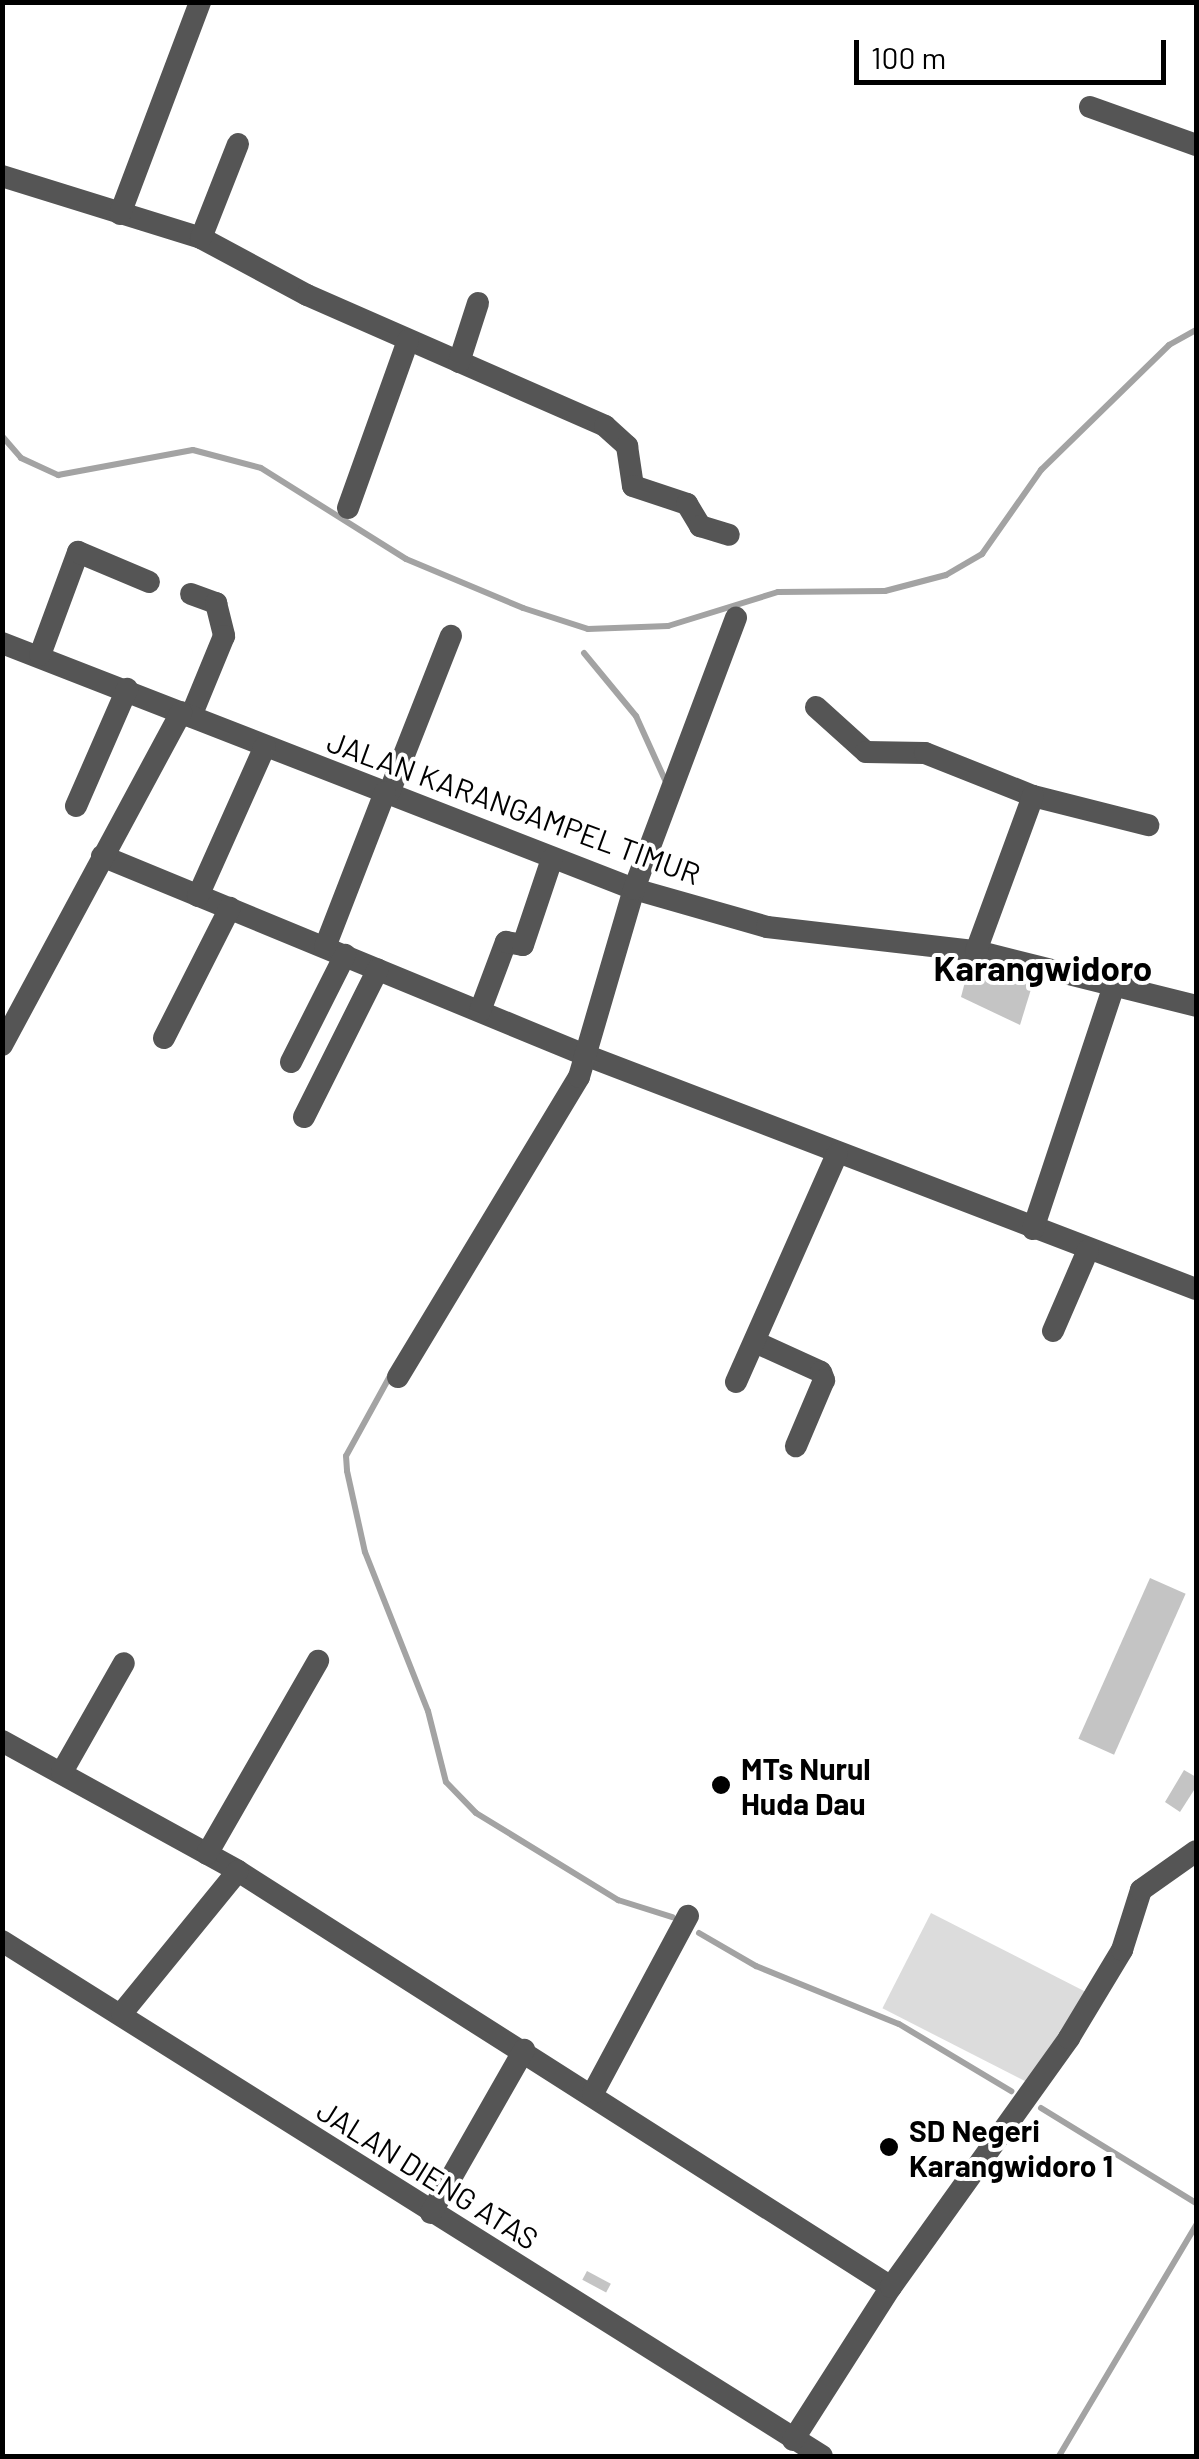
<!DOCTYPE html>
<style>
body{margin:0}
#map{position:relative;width:1199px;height:2459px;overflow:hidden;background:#fff;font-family:Barlow,sans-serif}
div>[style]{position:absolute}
.green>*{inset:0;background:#dcdcdc;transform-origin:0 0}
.stream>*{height:6px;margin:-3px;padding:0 3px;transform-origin:3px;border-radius:3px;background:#a3a3a3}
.building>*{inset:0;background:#c4c4c4;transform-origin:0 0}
.minor>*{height:22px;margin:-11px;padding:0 11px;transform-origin:11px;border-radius:11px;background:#555}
.dots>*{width:28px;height:28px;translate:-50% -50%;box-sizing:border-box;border:5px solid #fff;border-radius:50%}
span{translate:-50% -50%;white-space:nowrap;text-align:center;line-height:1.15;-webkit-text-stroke:8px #fff;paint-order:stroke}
.street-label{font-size:30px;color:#000}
.poi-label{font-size:30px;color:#000;font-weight:700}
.left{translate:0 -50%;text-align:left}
.quarter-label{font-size:35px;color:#000;font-weight:700}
.frame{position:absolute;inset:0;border:5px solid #000;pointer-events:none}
.scale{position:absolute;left:854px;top:40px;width:312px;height:45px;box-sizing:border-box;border:5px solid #000;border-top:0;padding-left:12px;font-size:30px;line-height:35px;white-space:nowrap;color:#000;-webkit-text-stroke:8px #fff;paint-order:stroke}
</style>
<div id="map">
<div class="green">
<div style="left:931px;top:1913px;width:174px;height:107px;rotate:27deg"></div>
</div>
<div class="stream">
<div style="left:2px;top:436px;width:29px;rotate:49deg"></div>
<div style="left:21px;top:458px;width:41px;rotate:24.7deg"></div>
<div style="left:58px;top:475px;width:137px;rotate:-10.5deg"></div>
<div style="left:193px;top:450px;width:70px;rotate:14.8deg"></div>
<div style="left:261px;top:468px;width:171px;rotate:32.1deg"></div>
<div style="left:406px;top:559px;width:127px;rotate:22.7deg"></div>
<div style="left:523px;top:608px;width:68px;rotate:17.9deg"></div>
<div style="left:588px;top:629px;width:80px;rotate:-2.1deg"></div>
<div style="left:668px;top:626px;width:115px;rotate:-17.2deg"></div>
<div style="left:778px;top:592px;width:107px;rotate:-0.5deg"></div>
<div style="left:885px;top:591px;width:63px;rotate:-14.7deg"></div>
<div style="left:946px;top:575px;width:42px;rotate:-30.3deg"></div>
<div style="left:982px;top:554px;width:103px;rotate:-54.9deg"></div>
<div style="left:1041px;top:470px;width:179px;rotate:-44.3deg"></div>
<div style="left:1169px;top:345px;width:31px;rotate:-29deg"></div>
<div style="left:584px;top:653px;width:82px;rotate:50.5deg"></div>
<div style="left:636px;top:716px;width:70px;rotate:65.6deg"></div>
<div style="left:390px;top:1376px;width:91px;rotate:118.8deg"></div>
<div style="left:346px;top:1456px;width:15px;rotate:86deg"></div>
<div style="left:347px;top:1471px;width:83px;rotate:77.5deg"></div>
<div style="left:365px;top:1552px;width:171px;rotate:68.4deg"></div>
<div style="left:428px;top:1711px;width:73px;rotate:75.8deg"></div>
<div style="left:446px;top:1782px;width:43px;rotate:45.9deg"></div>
<div style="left:476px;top:1813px;width:167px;rotate:31.5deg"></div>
<div style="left:618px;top:1900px;width:57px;rotate:17.5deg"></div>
<div style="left:699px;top:1933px;width:66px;rotate:30.1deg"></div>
<div style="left:756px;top:1966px;width:154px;rotate:22.1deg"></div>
<div style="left:899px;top:2024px;width:131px;rotate:30.9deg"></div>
<div style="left:1041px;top:2108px;width:182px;rotate:31.5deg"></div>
<div style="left:1059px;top:2456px;width:269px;rotate:-59.3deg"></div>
</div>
<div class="building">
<div style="clip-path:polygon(971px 959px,1036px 973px,1020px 1025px,961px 997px)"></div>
<div style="left:1150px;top:1578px;width:39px;height:176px;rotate:24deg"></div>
<div style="clip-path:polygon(1184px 1770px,1196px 1777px,1196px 1787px,1180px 1812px,1165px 1802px)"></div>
<div style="left:587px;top:2271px;width:27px;height:10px;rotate:28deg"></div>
</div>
<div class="minor">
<div style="left:1090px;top:107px;width:113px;rotate:19.7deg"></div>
<div style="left:2px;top:176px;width:208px;rotate:17.3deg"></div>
<div style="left:201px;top:238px;width:120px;rotate:28.3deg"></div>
<div style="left:307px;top:295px;width:326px;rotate:23.7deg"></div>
<div style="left:605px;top:426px;width:30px;rotate:42deg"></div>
<div style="left:627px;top:446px;width:40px;rotate:81.5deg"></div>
<div style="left:633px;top:486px;width:57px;rotate:18.4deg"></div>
<div style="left:687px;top:504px;width:26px;rotate:59deg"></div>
<div style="left:700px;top:526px;width:30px;rotate:17deg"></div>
<div style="left:120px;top:214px;width:227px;rotate:-69.3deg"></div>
<div style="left:201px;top:238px;width:101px;rotate:-68.5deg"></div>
<div style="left:459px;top:362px;width:62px;rotate:-72.1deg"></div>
<div style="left:348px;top:508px;width:178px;rotate:-70.3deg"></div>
<div style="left:191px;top:594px;width:27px;rotate:20deg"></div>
<div style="left:216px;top:603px;width:34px;rotate:76deg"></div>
<div style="left:224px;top:636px;width:87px;rotate:112.4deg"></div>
<div style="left:2px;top:643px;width:678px;rotate:21.27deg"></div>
<div style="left:634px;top:889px;width:138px;rotate:15.9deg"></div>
<div style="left:767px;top:927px;width:210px;rotate:6.6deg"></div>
<div style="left:976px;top:951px;width:227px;rotate:14deg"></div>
<div style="left:40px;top:655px;width:110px;rotate:-69.7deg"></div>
<div style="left:78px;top:552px;width:77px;rotate:22.9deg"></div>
<div style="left:816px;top:707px;width:67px;rotate:42deg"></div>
<div style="left:866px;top:752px;width:59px;rotate:1deg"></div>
<div style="left:925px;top:753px;width:116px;rotate:21.7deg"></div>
<div style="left:1033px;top:796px;width:119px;rotate:14.2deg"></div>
<div style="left:389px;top:793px;width:169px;rotate:-68.5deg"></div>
<div style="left:76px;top:806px;width:128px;rotate:-66.4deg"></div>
<div style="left:102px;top:856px;width:522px;rotate:22.39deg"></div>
<div style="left:585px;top:1055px;width:654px;rotate:20.96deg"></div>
<div style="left:198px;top:896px;width:164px;rotate:-65.9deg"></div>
<div style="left:325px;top:947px;width:166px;rotate:-68.8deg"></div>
<div style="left:976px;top:951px;width:165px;rotate:-69.8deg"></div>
<div style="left:480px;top:1011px;width:74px;rotate:-69.4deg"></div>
<div style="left:506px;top:942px;width:17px;rotate:10deg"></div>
<div style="left:523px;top:945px;width:91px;rotate:-71.4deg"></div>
<div style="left:164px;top:1038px;width:146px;rotate:-63.1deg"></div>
<div style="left:2px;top:1045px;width:378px;rotate:-61.7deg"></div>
<div style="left:291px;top:1062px;width:120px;rotate:-63.2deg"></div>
<div style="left:304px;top:1117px;width:165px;rotate:-63.4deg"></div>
<div style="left:1033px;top:1229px;width:256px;rotate:-71.6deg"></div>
<div style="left:1053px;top:1331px;width:88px;rotate:-66.6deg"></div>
<div style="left:755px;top:1342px;width:72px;rotate:24.4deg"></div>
<div style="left:821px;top:1372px;width:9px;rotate:69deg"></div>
<div style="left:824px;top:1380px;width:72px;rotate:113deg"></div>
<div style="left:398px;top:1377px;width:350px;rotate:-58.9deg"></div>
<div style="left:579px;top:1077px;width:196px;rotate:-73.7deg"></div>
<div style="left:634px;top:889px;width:290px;rotate:-69.4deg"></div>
<div style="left:736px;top:1382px;width:249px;rotate:-66.1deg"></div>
<div style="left:2px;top:1741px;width:269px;rotate:28.8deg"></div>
<div style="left:238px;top:1871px;width:774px;rotate:32.5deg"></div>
<div style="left:62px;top:1772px;width:125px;rotate:-60.4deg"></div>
<div style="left:207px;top:1854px;width:223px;rotate:-60.1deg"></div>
<div style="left:2px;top:1941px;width:968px;rotate:32.13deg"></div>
<div style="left:122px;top:2013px;width:183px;rotate:-50.8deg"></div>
<div style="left:593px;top:2093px;width:201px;rotate:-61.8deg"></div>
<div style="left:431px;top:2213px;width:188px;rotate:-60.3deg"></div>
<div style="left:793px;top:2440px;width:182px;rotate:-57.4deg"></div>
<div style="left:891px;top:2287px;width:306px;rotate:-54.4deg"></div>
<div style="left:1069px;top:2038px;width:103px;rotate:-58.9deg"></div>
<div style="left:1122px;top:1950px;width:63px;rotate:-72.4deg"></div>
<div style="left:1141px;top:1890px;width:67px;rotate:-35.3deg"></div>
</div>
<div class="dots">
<div style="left:721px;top:1785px;background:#000"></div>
<div style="left:889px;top:2147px;background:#000"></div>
</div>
<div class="street-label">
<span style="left:514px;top:807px;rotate:20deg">JALAN KARANGAMPEL TIMUR</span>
<span style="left:428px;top:2174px;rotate:32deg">JALAN DIENG ATAS</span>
</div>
<div class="poi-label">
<span class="left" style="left:741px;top:1785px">MTs Nurul<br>Huda Dau</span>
<span class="left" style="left:909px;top:2147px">SD Negeri<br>Karangwidoro 1</span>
</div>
<div class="quarter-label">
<span style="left:1043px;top:967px">Karangwidoro</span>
</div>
<div class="frame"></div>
<div class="scale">100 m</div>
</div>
